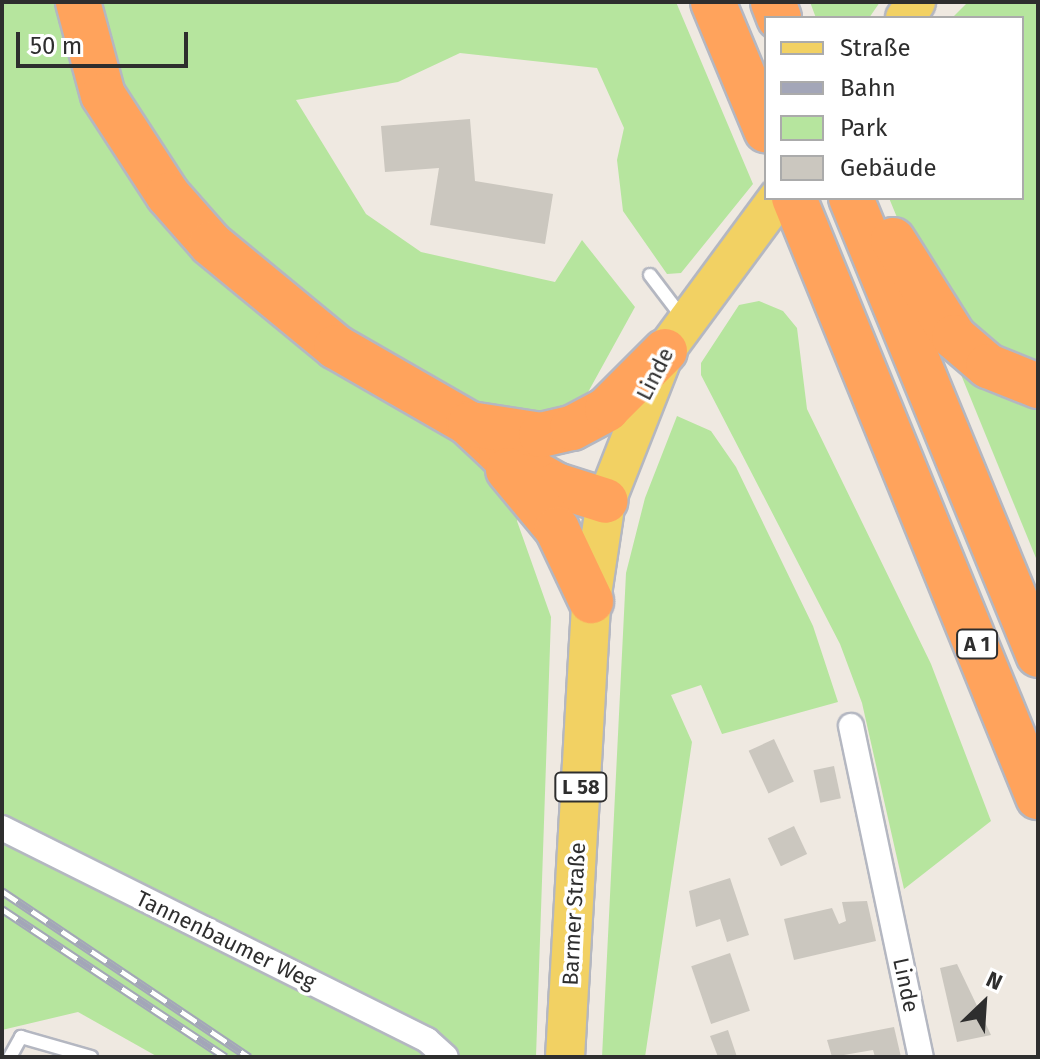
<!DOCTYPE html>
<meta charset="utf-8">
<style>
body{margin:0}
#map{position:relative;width:1040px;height:1059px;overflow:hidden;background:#efe9e1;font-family:"Fira Sans",sans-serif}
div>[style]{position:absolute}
.green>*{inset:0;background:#b6e59e}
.building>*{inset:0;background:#cbc7bf;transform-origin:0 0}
.roads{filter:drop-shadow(2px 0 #b4b7c1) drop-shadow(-2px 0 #b4b7c1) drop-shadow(0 2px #b4b7c1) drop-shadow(0 -2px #b4b7c1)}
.service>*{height:12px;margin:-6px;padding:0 6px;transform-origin:6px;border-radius:6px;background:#fff}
.minor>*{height:24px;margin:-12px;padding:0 12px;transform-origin:12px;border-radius:12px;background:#fff}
.primary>*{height:38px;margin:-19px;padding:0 19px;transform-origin:19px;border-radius:19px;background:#f2d163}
.motorway>*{height:44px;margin:-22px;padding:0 22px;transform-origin:22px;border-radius:22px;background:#ffa35c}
.rail>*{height:9px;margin-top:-4.5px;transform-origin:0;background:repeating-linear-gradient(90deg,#fff 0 18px,#a3a6b8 0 36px);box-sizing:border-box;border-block:2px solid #a3a6b8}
span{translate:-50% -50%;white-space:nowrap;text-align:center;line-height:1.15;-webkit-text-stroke:7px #fff;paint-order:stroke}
.shield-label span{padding:2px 6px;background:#fff;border:2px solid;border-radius:6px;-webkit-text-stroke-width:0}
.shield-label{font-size:20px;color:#2e2e2e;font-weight:700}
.street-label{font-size:22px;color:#2e2e2e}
.frame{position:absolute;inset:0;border:4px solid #2e2e2e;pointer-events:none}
.legend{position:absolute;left:764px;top:16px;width:260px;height:184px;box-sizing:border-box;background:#fff;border:2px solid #ababab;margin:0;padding:10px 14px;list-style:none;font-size:24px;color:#2e2e2e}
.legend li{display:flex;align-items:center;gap:16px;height:40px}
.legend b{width:40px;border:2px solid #ababab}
.north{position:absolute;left:944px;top:963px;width:80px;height:80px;-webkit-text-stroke:6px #fff;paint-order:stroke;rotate:25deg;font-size:22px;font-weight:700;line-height:32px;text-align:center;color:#2e2e2e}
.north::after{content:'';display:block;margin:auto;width:28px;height:36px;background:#2e2e2e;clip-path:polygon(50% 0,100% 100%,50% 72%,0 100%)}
.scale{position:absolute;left:16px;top:32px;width:172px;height:36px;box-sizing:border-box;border:4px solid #2e2e2e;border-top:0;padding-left:10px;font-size:24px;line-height:28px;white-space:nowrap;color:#2e2e2e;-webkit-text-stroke:6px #fff;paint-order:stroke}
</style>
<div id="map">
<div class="green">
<div style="clip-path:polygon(2px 2px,676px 2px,753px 184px,681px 273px,667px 274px,623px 211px,617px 160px,624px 128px,597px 68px,460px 53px,398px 82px,296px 100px,366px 214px,421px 252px,555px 282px,582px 240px,635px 307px,517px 521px,551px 617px,536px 1057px,158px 1057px,78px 1012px,2px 1030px)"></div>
<div style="clip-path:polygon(810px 2px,880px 2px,869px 18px,816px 18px)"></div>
<div style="clip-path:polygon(968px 2px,1038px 2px,1038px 375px,1004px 363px,917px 266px,889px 198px,1022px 198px,1022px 18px,952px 18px)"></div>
<div style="clip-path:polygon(759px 301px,783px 311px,797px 328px,807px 409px,931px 664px,991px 821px,904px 889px,862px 703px,840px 644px,701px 375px,701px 363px,739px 305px)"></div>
<div style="clip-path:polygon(953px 355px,1038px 402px,1038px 563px)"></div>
<div style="clip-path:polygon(677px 416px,711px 431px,736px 467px,813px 626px,838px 702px,722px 734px,701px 685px,671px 695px,692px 742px,645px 1057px,602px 1057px,626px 573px,645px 498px)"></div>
</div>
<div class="building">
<div style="clip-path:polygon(470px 119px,475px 181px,553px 194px,545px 244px,430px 225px,439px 168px,385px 172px,381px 126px)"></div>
<div style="left:774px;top:739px;width:47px;height:28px;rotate:65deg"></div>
<div style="left:834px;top:766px;width:33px;height:21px;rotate:78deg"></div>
<div style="left:794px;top:826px;width:31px;height:29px;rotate:65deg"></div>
<div style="clip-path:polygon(730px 878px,749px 935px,727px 942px,720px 919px,696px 927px,689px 891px)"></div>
<div style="clip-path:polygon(867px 901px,876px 941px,794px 960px,784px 919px,832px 908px,839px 924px,846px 921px,842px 902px)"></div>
<div style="left:730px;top:953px;width:61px;height:41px;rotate:71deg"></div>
<div style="clip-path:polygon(957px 964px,991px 1035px,957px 1042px,940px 968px)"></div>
<div style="clip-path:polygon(894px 1027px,901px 1057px,875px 1057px,873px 1050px,832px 1057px,827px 1040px)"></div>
<div style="clip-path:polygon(728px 1030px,737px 1057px,718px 1057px,710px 1036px)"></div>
</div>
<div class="roads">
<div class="service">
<div style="left:650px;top:275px;width:53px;rotate:52.7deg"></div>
<div style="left:10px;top:1057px;width:23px;rotate:-61deg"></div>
<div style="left:21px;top:1037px;width:73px;rotate:15.9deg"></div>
</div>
<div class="minor">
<div style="left:851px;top:726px;width:338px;rotate:78.1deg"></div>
<div style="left:2px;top:828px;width:475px;rotate:26.5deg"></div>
<div style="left:427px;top:1040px;width:25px;rotate:42deg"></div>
</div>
<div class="primary">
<div style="left:905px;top:18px;width:19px;rotate:-55deg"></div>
<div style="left:565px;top:1057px;width:457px;rotate:-86.7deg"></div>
<div style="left:591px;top:601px;width:101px;rotate:-81.5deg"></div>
<div style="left:606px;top:501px;width:161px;rotate:-68.5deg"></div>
<div style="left:665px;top:351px;width:190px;rotate:-53.6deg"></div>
</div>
<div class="motorway">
<div style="left:78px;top:2px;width:96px;rotate:75deg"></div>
<div style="left:103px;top:95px;width:119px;rotate:57deg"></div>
<div style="left:168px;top:195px;width:65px;rotate:48.7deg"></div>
<div style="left:211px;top:244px;width:162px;rotate:39.5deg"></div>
<div style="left:336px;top:347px;width:152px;rotate:29.9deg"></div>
<div style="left:468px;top:423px;width:45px;rotate:43.2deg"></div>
<div style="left:501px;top:454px;width:63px;rotate:29.4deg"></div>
<div style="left:556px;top:485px;width:52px;rotate:17.7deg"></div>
<div style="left:713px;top:2px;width:139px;rotate:67.5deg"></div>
<div style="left:773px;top:2px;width:17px;rotate:69deg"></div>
<div style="left:794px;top:198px;width:647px;rotate:67.84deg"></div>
<div style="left:851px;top:198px;width:494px;rotate:67.7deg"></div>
<div style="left:893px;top:240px;width:115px;rotate:57.8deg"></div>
<div style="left:954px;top:337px;width:45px;rotate:40.5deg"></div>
<div style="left:988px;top:366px;width:54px;rotate:21.8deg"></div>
<div style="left:470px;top:424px;width:72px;rotate:8.8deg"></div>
<div style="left:541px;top:435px;width:32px;rotate:-13deg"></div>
<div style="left:572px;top:428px;width:40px;rotate:-28deg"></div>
<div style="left:607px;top:409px;width:82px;rotate:-45deg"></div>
<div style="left:508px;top:470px;width:77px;rotate:50.3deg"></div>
<div style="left:557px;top:529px;width:80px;rotate:64.7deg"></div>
</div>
</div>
<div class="rail">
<div style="left:2px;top:891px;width:298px;rotate:33.9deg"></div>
<div style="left:2px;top:909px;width:268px;rotate:33.5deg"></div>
</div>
<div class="shield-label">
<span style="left:977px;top:644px">A 1</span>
<span style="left:581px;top:787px">L 58</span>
</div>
<div class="street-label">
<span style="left:655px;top:374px;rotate:-63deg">Linde</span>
<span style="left:574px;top:914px;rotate:-87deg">Barmer Straße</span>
<span style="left:226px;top:940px;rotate:26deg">Tannenbaumer Weg</span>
<span style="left:906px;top:985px;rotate:78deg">Linde</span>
</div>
<div class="frame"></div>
<ul class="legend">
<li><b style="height:10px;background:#f2d163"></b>Straße</li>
<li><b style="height:10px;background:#a3a6b8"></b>Bahn</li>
<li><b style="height:22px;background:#b6e59e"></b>Park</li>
<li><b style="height:22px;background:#cbc7bf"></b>Gebäude</li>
</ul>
<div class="north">N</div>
<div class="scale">50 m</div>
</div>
